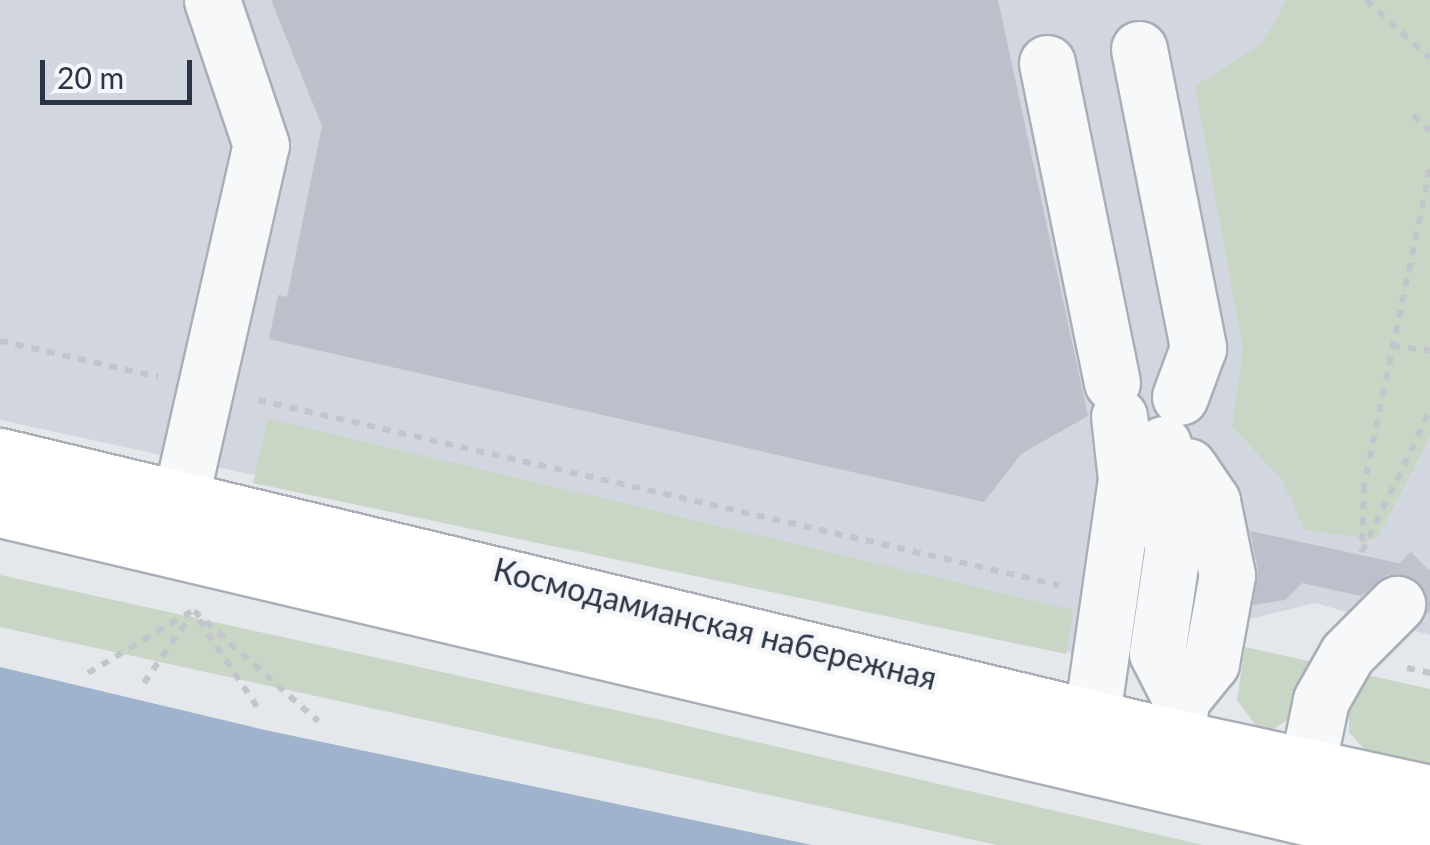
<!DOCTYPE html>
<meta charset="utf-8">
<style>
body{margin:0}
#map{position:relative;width:1430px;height:845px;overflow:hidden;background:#e4e7ec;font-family:Lato,sans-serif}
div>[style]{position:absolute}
.built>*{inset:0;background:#d2d6de}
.green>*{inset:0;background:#c9d6c5}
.water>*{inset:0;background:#9fb4cc}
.building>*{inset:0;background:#bbc0ca}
.minor-tunnel>*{height:55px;margin-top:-27.5px;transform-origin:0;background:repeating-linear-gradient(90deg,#bfc3cb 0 55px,transparent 0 83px)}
.path>*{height:6px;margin-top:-3px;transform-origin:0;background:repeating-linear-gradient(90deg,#c2c5cb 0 8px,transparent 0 16px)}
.roads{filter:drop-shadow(2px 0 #a9aeb7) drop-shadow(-2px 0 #a9aeb7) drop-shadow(0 2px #a9aeb7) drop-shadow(0 -2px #a9aeb7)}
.minor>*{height:55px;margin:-27.5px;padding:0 27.5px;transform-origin:27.5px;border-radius:27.5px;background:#f7f8fa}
.major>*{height:55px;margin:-27.5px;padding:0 27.5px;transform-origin:27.5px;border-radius:27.5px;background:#fff}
span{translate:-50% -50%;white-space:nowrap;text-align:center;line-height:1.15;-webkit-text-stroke:9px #f4f6f9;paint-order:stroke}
.street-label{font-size:32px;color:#2b3445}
.scale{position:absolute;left:40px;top:60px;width:152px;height:45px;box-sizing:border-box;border:5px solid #2b3445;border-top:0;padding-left:12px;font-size:30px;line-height:35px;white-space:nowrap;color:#2b3445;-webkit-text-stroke:8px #f4f6f9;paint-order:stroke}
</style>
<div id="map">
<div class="built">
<div style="clip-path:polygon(0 0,1430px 0,1430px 635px,1315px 603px,1092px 657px,0 420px)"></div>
</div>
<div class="green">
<div style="clip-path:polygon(1287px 0,1430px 0,1430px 436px,1377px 539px,1369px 539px,1361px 555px,1361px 537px,1305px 530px,1281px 478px,1232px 427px,1243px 349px,1195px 86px,1262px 44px)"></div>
<div style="clip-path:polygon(268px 419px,1073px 610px,1066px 654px,253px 483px)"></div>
<div style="clip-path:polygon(0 575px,670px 722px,1203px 845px,997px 845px,0 627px)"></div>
<div style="clip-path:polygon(1245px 647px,1335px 667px,1298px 713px,1272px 730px,1257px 727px,1237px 700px)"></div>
<div style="clip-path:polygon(1349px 671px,1430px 689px,1430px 768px,1365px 750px,1349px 732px)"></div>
</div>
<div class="water">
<div style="clip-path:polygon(0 667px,265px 730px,812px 845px,0 845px)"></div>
</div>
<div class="building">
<div style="clip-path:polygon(271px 0,998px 0,1088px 416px,1021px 454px,984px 502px,269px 339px,278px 295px,287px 297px,322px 126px)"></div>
<div style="clip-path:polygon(1250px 531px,1430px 570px,1430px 610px,1420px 583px,1404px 574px,1388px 574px,1361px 596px,1302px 583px,1285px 600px,1253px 605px,1258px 570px)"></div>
</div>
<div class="minor-tunnel">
<div style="left:1397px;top:604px;width:47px;rotate:-45deg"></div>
</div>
<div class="path">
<div style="left:1366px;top:0;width:86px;rotate:42.2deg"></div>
<div style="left:1413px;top:115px;width:23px;rotate:43deg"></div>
<div style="left:1430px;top:169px;width:323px;rotate:101.8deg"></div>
<div style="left:1364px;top:485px;width:67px;rotate:91.7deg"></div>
<div style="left:1362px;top:552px;width:157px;rotate:-64.3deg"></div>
<div style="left:0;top:341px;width:162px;rotate:12.8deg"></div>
<div style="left:1392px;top:346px;width:38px;rotate:7deg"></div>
<div style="left:258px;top:400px;width:822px;rotate:13.01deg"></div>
<div style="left:194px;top:611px;width:166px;rotate:41.6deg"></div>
<div style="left:199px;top:620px;width:106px;rotate:56.2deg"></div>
<div style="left:1407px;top:668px;width:24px;rotate:12deg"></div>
<div style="left:88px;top:673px;width:121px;rotate:-30.8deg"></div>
<div style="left:144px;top:683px;width:81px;rotate:-55.5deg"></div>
</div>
<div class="roads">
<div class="minor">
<div style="left:1139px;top:49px;width:305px;rotate:78.8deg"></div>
<div style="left:1198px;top:348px;width:52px;rotate:110.2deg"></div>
<div style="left:1047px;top:63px;width:326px;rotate:78.5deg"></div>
<div style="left:1163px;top:444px;width:40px;rotate:111deg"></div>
<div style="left:1149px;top:481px;width:68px;rotate:69.4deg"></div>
<div style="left:1173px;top:545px;width:109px;rotate:98.4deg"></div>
<div style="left:1157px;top:653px;width:53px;rotate:62.9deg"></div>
<div style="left:181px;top:496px;width:360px;rotate:-77.2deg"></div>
<div style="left:261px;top:145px;width:153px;rotate:-108.7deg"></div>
<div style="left:1092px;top:715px;width:238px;rotate:-81.8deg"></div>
<div style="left:1126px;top:479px;width:63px;rotate:-96.3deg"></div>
<div style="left:1177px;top:738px;width:38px;rotate:-84deg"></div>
<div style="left:1181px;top:700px;width:48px;rotate:-51deg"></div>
<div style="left:1211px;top:663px;width:89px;rotate:-79.7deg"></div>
<div style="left:1227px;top:575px;width:76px;rotate:-101.5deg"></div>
<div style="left:1212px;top:501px;width:42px;rotate:-124.4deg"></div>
<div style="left:1307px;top:767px;width:68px;rotate:-78.2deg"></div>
<div style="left:1321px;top:700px;width:53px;rotate:-60.5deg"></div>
<div style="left:1347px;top:654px;width:71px;rotate:-45deg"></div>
</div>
<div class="major">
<div style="left:0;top:456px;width:1210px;rotate:13.47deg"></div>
<div style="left:1177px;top:738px;width:259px;rotate:12.3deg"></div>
<div style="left:0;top:509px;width:1463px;rotate:13.28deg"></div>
</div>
</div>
<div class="street-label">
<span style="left:715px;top:624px;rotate:14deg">Космодамианская набережная</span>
</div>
<div class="scale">20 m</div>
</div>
